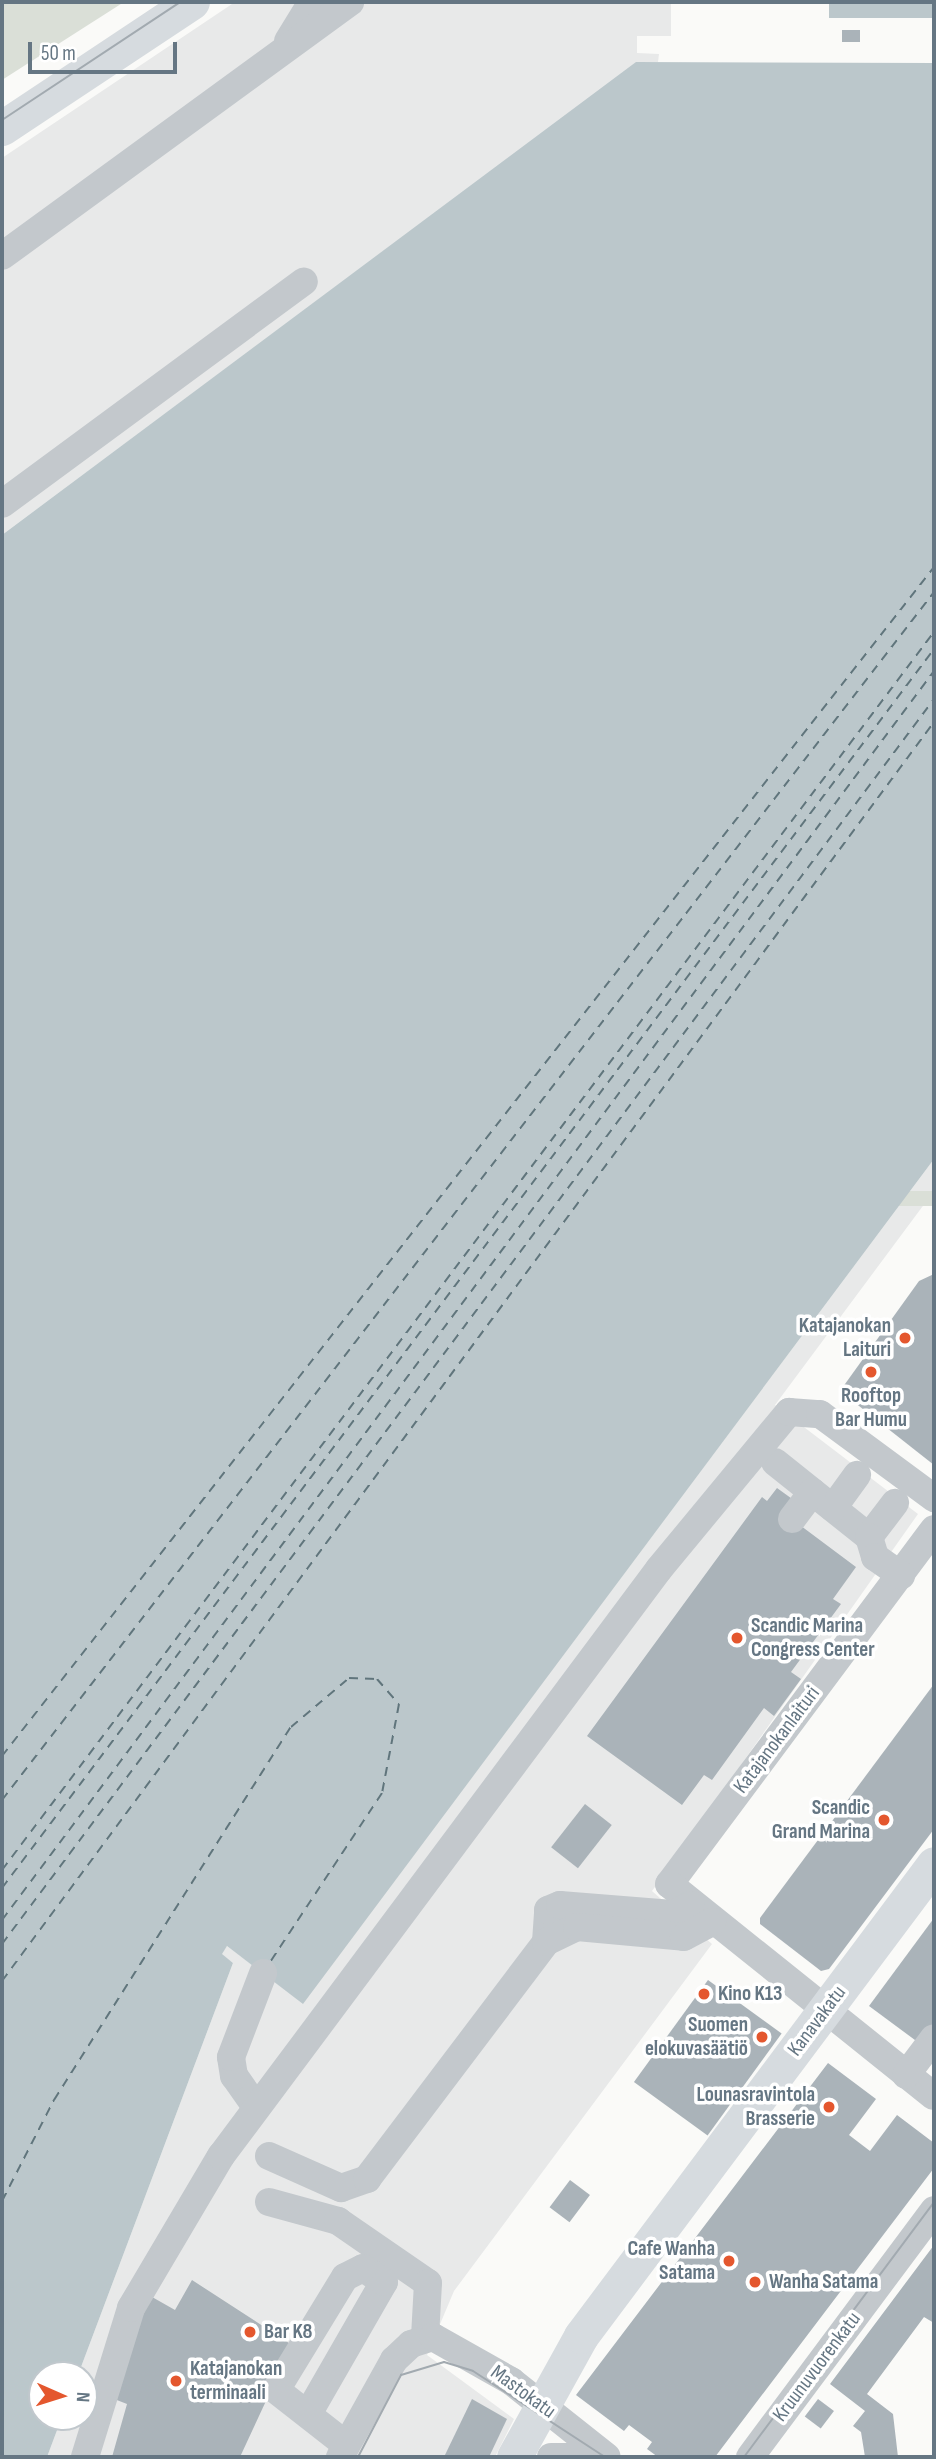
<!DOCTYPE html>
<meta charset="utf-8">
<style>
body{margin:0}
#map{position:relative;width:936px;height:2459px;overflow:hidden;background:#fafaf8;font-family:"Sofia Sans Condensed",sans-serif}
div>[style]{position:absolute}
.built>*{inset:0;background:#e8e9e9}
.green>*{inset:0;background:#dadfd7;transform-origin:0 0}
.water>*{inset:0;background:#bbc7cb;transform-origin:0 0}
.ferry>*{height:2px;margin-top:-1px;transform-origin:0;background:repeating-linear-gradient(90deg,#60757c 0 9px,transparent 0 16px)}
.building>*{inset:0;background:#aab3b9;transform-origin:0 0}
.minor>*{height:28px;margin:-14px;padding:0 14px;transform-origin:14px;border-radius:14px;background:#c3c8cc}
.major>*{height:35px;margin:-17.5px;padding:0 17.5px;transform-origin:17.5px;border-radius:17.5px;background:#d6dbdf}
.tram>*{height:2px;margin:-1px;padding:0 1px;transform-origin:1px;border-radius:1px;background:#a2aab0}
.dots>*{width:19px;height:19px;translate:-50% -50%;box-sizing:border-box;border:4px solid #fff;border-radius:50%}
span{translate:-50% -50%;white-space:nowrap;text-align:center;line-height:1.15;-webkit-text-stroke:7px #fff;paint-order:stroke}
.poi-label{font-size:21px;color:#657683;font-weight:700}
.right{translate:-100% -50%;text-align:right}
.left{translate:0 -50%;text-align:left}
.street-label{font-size:21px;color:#657683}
.frame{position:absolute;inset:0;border:4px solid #657683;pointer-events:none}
.north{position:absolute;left:28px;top:2361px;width:70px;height:70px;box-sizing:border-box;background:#fff;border:2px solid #c1c8cd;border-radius:50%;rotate:93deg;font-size:19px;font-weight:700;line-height:28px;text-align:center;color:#657683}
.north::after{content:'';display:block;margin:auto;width:24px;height:32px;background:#e4572e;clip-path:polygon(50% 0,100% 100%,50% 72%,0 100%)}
.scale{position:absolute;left:28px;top:42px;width:149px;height:32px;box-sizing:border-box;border:4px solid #657683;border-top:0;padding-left:9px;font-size:21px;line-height:24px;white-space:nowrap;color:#657683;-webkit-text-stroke:5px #fff;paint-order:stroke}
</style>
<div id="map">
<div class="built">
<div style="clip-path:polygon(235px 2px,671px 2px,671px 36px,637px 36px,637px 53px,659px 54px,658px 62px,636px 63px,2px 535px,2px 158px)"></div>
<div style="clip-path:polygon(934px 1159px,934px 1191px,775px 1405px,918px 1514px,652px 1891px,712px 1944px,454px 2291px,427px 2355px,514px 2419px,495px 2457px,47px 2457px,62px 2417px,84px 2417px,84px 2375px,78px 2375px,233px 1963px,221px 1954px,227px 1946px,303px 2003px)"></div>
</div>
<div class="green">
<div style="clip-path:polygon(2px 2px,124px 2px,2px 80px)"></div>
<div style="left:934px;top:1191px;width:15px;height:237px;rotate:90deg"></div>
</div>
<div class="water">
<div style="left:829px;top:2px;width:105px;height:16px"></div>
<div style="clip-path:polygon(636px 62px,934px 63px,934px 1159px,303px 2004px,227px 1946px,222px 1954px,233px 1963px,78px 2375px,42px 2375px,42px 2417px,62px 2417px,47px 2457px,2px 2457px,2px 535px)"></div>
</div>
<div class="ferry">
<div style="left:2px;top:1756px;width:1511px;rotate:-51.91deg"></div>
<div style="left:2px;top:1800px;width:1526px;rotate:-52.35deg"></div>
<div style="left:2px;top:1870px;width:1550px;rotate:-53.03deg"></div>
<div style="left:2px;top:1888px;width:1550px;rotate:-53.05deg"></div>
<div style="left:2px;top:1920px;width:1558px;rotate:-53.27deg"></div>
<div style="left:2px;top:1944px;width:1555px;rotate:-53.18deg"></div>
<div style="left:2px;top:1981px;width:1566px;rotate:-53.49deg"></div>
<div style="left:2px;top:2201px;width:114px;rotate:-62.8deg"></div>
<div style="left:54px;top:2100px;width:442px;rotate:-57.6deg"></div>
<div style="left:291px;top:1727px;width:76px;rotate:-40.2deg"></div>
<div style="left:349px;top:1678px;width:28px;rotate:2deg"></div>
<div style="left:377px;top:1679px;width:33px;rotate:49deg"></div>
<div style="left:399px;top:1704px;width:91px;rotate:100.8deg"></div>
<div style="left:382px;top:1793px;width:203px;rotate:123.5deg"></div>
</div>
<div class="building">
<div style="left:842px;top:30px;width:18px;height:12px"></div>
<div style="clip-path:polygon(934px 1274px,934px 1465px,840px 1391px,919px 1281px)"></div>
<div style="clip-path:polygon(777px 1488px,795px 1501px,785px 1514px,856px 1567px,833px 1599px,841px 1604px,791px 1672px,801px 1679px,774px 1716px,764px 1708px,712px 1780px,704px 1775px,682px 1805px,587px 1736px,762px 1497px,767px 1501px)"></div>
<div style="clip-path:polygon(934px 1684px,934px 1829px,829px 1969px,821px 1971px,760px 1924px,760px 1918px)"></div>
<div style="left:585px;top:1804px;width:34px;height:55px;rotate:38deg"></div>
<div style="clip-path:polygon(934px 1918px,934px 2022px,919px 2043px,869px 2006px)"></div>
<div style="left:708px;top:1980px;width:91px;height:126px;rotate:36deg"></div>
<div style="clip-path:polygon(828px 2063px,876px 2099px,849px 2135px,870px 2151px,897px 2115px,934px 2143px,934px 2168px,715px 2457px,658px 2457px,647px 2449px,652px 2442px,629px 2425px,624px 2431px,576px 2395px)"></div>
<div style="left:570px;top:2180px;width:25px;height:34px;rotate:37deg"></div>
<div style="clip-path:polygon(934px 2245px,934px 2323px,924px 2317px,867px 2394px,893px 2414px,898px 2457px,865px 2457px,861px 2432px,853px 2426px,865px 2411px,830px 2384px)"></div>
<div style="clip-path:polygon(192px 2280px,292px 2345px,240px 2457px,112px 2457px,127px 2404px,104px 2395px,145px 2293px,175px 2310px)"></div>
<div style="clip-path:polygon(472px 2399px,507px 2419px,489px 2457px,444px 2457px)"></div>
<div style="left:818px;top:2399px;width:20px;height:22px;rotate:37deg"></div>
</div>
<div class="minor">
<div style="left:288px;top:41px;width:46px;rotate:-58.4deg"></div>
<div style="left:2px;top:256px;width:431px;rotate:-36.1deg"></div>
<div style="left:2px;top:504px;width:375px;rotate:-36.4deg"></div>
<div style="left:775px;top:1462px;width:120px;rotate:38.6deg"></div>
<div style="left:869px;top:1537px;width:43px;rotate:-52.6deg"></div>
<div style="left:833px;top:1508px;width:41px;rotate:-54deg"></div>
<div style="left:792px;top:1519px;width:34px;rotate:-53deg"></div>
<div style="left:934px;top:1529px;width:443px;rotate:126.7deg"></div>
<div style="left:669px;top:1884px;width:339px;rotate:38.7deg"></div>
<div style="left:869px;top:1537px;width:21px;rotate:73deg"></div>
<div style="left:875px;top:1557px;width:32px;rotate:35deg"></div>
<div style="left:546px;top:1942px;width:32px;rotate:-86deg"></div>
<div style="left:548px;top:1910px;width:13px;rotate:-23deg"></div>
<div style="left:560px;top:1905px;width:113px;rotate:4.6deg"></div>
<div style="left:673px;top:1914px;width:20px;rotate:-27deg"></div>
<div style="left:906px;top:2075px;width:46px;rotate:-52.9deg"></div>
<div style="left:256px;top:2107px;width:38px;rotate:-125deg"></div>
<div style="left:234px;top:2076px;width:19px;rotate:-99deg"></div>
<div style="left:231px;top:2057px;width:90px;rotate:-69.1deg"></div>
<div style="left:269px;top:2156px;width:79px;rotate:24deg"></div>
<div style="left:341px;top:2188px;width:28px;rotate:-19deg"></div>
<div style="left:367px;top:2179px;width:297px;rotate:-52.9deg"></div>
<div style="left:546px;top:1942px;width:34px;rotate:-26deg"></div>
<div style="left:577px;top:1927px;width:107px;rotate:5.3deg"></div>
<div style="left:684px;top:1937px;width:32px;rotate:-28deg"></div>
<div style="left:269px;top:2202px;width:72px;rotate:15.4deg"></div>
<div style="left:338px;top:2221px;width:109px;rotate:34.6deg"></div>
<div style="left:428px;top:2283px;width:54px;rotate:93.2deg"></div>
<div style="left:308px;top:2414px;width:152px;rotate:-60.1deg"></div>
<div style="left:384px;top:2282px;width:25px;rotate:-146deg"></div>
<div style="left:363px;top:2268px;width:20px;rotate:153deg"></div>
<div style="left:345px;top:2277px;width:132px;rotate:121.4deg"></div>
<div style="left:276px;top:2390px;width:88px;rotate:38deg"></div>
<div style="left:85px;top:2457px;width:156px;rotate:-72.8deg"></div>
<div style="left:131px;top:2308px;width:177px;rotate:-59.4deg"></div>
<div style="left:221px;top:2156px;width:732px;rotate:-53.27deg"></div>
<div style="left:659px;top:1569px;width:204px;rotate:-50.4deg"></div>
<div style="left:789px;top:1412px;width:31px;rotate:4deg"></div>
<div style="left:820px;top:1414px;width:142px;rotate:36.4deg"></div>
<div style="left:340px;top:2457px;width:111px;rotate:-60.9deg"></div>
<div style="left:394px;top:2360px;width:23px;rotate:-43deg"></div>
<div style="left:411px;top:2344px;width:23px;rotate:-18deg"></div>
<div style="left:433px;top:2337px;width:90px;rotate:29.4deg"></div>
<div style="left:511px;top:2381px;width:122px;rotate:38.4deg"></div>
<div style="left:551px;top:2457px;width:29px"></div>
<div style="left:750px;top:2457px;width:308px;rotate:-53.3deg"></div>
</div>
<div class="major">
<div style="left:2px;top:128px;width:228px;rotate:-33.6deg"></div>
<div style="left:514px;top:2457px;width:138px;rotate:-61deg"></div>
<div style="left:581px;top:2336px;width:589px;rotate:-53.21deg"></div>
</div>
<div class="tram">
<div style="left:2px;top:120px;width:214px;rotate:-33.5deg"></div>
<div style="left:358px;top:2457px;width:93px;rotate:-62.3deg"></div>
<div style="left:401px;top:2375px;width:45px;rotate:-16.8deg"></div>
<div style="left:444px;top:2362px;width:30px;rotate:17deg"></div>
<div style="left:473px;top:2371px;width:158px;rotate:33.1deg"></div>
<div style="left:551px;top:2457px;width:29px"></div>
<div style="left:744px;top:2457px;width:318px;rotate:-53.3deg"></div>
</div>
<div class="dots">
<div style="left:905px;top:1338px;background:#e4572e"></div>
<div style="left:871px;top:1372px;background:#e4572e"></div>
<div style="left:737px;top:1638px;background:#e4572e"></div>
<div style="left:884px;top:1820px;background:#e4572e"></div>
<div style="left:704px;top:1994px;background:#e4572e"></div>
<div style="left:762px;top:2037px;background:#e4572e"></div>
<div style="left:829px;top:2107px;background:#e4572e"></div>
<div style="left:729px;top:2261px;background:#e4572e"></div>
<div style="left:755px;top:2282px;background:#e4572e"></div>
<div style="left:250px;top:2332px;background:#e4572e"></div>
<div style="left:176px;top:2381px;background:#e4572e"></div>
</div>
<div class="poi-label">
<span class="right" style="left:891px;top:1338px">Katajanokan<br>Laituri</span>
<span style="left:871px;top:1408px">Rooftop<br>Bar Humu</span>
<span class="left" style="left:751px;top:1638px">Scandic Marina<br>Congress Center</span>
<span class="right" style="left:870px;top:1820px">Scandic<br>Grand Marina</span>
<span class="left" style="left:718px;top:1994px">Kino K13</span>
<span class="right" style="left:748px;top:2037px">Suomen<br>elokuvasäätiö</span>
<span class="right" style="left:815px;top:2107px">Lounasravintola<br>Brasserie</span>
<span class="right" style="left:715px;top:2261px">Cafe Wanha<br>Satama</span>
<span class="left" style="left:769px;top:2282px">Wanha Satama</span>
<span class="left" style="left:264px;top:2332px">Bar K8</span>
<span class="left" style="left:190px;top:2381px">Katajanokan<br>terminaali</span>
</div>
<div class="street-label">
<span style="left:777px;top:1740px;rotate:-53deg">Katajanokanlaituri</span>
<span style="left:817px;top:2021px;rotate:-53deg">Kanavakatu</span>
<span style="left:817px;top:2367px;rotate:-53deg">Kruunuvuorenkatu</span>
<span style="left:523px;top:2392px;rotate:36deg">Mastokatu</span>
</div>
<div class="frame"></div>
<div class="north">N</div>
<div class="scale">50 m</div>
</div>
